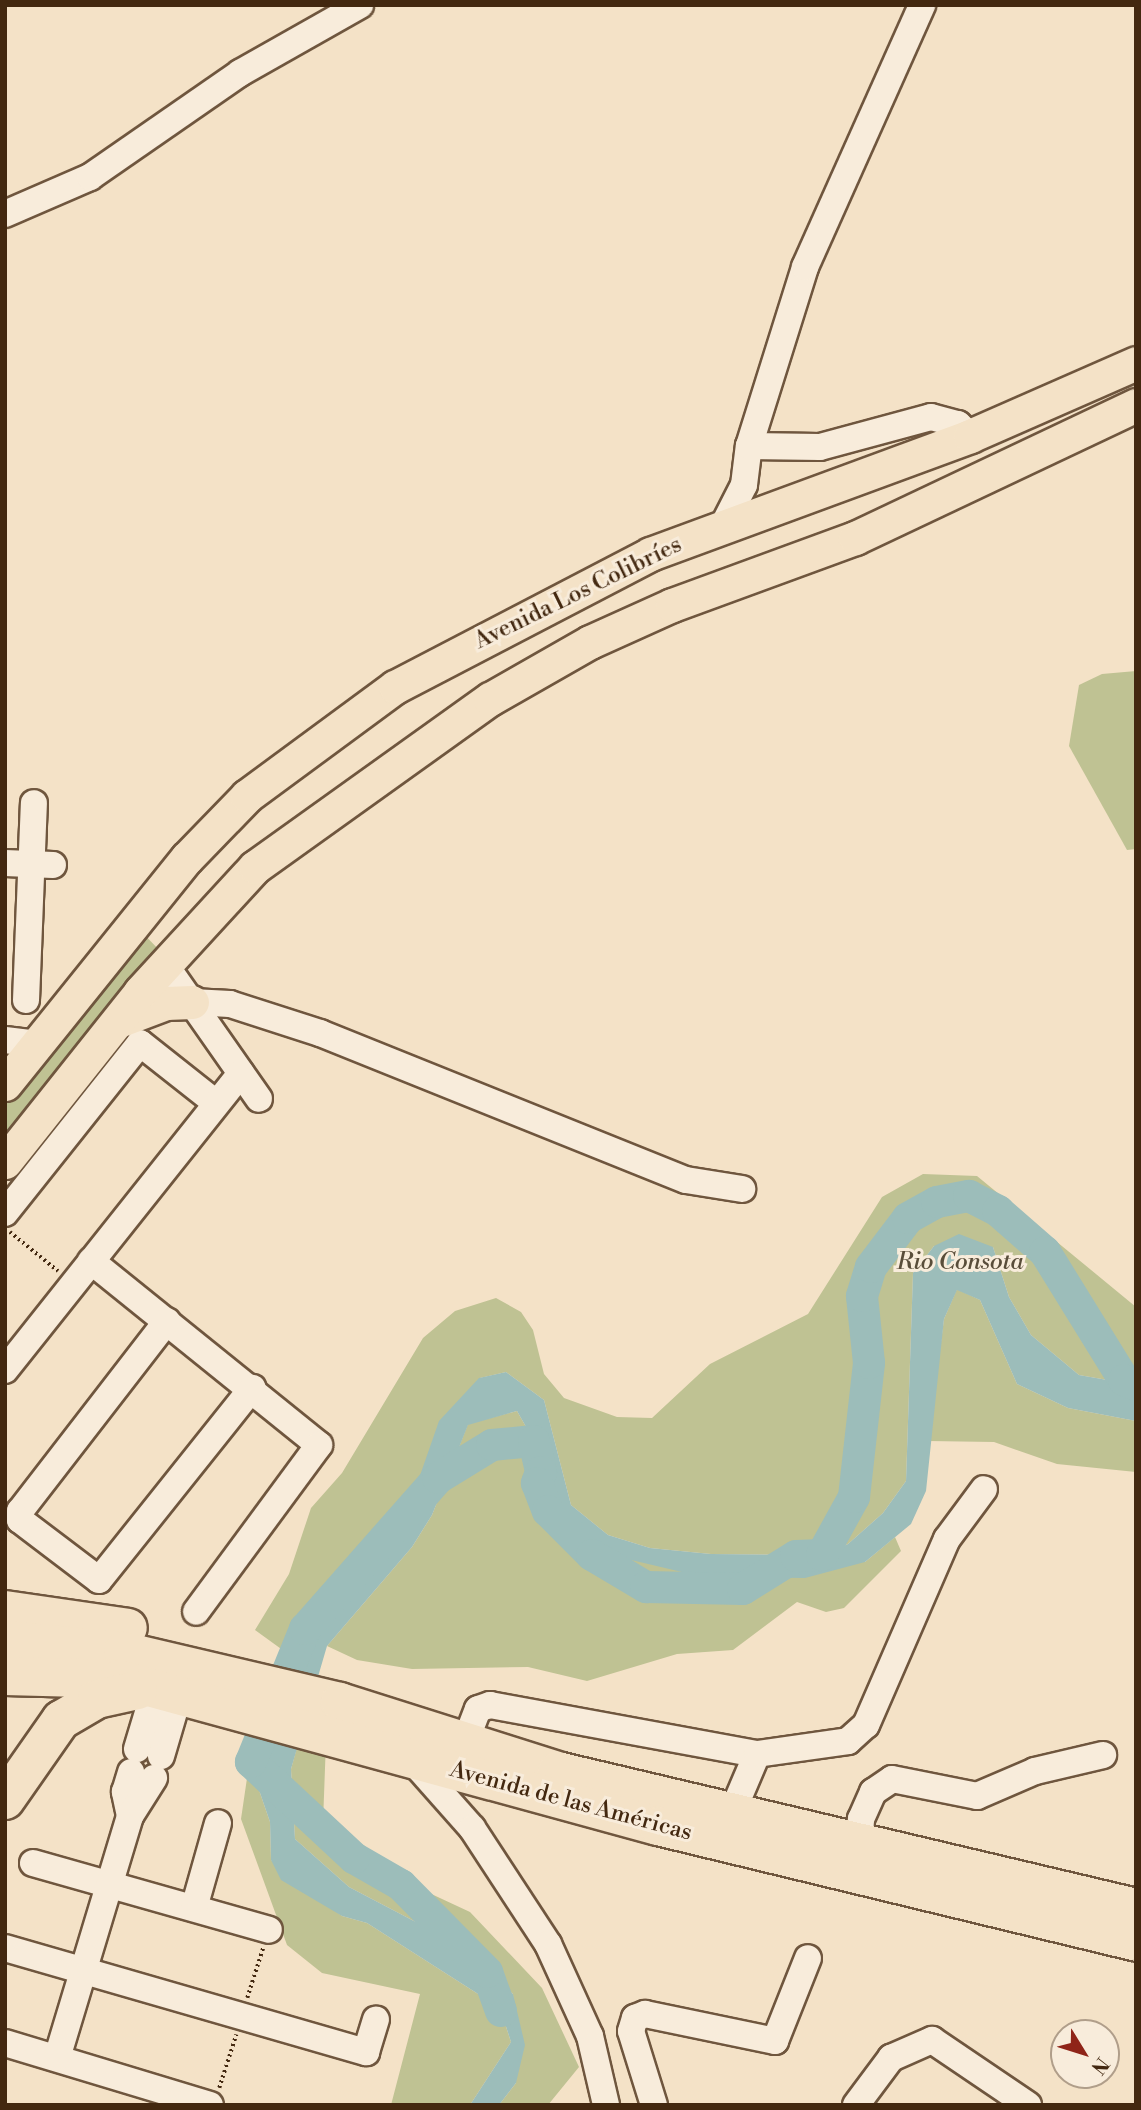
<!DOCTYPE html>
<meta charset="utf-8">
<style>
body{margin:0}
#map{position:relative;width:1141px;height:2110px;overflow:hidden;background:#f4e2c7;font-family:"Libre Bodoni",serif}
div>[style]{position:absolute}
.green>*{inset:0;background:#bfc293}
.water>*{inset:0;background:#9cbdba}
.river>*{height:32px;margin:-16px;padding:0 16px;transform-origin:16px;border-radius:16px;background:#9cbdba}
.path>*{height:3.5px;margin-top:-1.75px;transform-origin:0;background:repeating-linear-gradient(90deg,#432810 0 2px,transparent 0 5.5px)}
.roads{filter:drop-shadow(2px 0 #6f563e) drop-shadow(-2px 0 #6f563e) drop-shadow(0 2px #6f563e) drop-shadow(0 -2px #6f563e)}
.minor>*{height:26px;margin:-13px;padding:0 13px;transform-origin:13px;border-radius:13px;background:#f8ecdb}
.major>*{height:33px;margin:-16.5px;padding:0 16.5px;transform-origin:16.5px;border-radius:16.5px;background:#f4e2c7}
.highway>*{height:38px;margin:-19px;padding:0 19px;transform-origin:19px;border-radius:19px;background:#f4e2c7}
span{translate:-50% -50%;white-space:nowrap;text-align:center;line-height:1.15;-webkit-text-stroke:6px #f8ecdb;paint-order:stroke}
.street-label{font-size:23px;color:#432810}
.water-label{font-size:24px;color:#594d3a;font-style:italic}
.frame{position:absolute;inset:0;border:7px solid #432810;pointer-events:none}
.north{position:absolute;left:1050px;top:2019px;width:70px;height:70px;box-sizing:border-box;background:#f8ecdb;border:2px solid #b09e8a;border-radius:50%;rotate:128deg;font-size:19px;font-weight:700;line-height:28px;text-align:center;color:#432810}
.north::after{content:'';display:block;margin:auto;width:24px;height:32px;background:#8f2418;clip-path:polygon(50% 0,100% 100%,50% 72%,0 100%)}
</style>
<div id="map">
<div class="green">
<div style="clip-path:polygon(1136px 671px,1136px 849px,1127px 850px,1069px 746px,1079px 685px,1102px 674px)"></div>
<div style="clip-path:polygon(134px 924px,164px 955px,5px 1162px,5px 1084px)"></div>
<div style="clip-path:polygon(923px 1174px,977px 1176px,1136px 1307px,1136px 1385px,1079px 1375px,1031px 1335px,1009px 1297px,993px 1247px,934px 1246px,913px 1273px,906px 1481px,883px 1513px,848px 1544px,822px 1555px,711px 1554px,650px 1548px,608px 1535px,571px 1505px,544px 1400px,506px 1372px,480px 1378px,402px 1527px,295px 1659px,255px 1630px,289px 1574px,311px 1508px,342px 1473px,423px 1338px,455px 1311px,496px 1298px,521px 1312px,533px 1330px,544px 1374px,564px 1398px,617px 1417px,652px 1418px,710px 1364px,808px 1314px,882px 1197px)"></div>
<div style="clip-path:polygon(957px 1289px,980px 1300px,1017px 1384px,1068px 1408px,1136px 1421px,1136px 1472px,1057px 1464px,994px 1442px,928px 1441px,944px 1319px)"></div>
<div style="clip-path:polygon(517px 1411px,534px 1441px,537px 1483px,606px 1554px,865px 1562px,895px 1537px,901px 1551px,844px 1608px,826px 1612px,797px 1602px,733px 1650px,677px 1654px,587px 1681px,528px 1667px,412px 1669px,357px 1660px,327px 1646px,412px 1547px,432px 1515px,468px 1424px)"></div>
<div style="clip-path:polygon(256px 1717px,274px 1722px,259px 1790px,270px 1822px,271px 1860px,342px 1916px,367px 1923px,500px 2008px,511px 2042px,470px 2105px,391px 2105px,420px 1994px,322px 1973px,287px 1945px,241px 1819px)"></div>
<div style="clip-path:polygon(301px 1733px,326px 1741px,323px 1823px,354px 1858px,470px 1912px,542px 1988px,579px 2067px,548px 2105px,499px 2105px,516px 2083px,513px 1994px,433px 1931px,349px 1887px,295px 1839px,291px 1769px)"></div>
</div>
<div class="water">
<div style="clip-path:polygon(959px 1234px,993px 1247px,1009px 1297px,1031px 1335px,1079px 1375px,1136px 1385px,1136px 1421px,1068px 1408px,1017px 1384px,980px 1300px,957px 1290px,944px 1319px,926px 1491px,911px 1524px,865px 1562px,805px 1578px,703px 1577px,606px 1554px,568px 1535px,548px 1511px,537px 1483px,534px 1441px,517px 1411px,468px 1425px,432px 1515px,412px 1547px,327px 1646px,291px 1769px,295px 1839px,349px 1887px,433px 1931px,513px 1994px,525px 2045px,516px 2083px,499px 2105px,470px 2105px,511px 2042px,500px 2008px,367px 1923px,342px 1916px,281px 1880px,271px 1860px,270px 1822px,259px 1790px,295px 1659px,402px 1527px,439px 1421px,479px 1378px,506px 1372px,544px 1400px,571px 1505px,608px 1535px,650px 1548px,711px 1554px,822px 1555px,848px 1544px,883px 1513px,906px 1481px,913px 1273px,934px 1246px)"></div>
</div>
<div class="river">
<div style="left:501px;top:2011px;width:41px;rotate:-109.7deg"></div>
<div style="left:487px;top:1972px;width:122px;rotate:-134.7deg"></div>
<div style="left:401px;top:1885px;width:54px;rotate:-150.1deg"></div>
<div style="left:354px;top:1858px;width:141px;rotate:-137deg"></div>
<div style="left:251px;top:1762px;width:144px;rotate:-67.9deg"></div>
<div style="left:305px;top:1629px;width:201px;rotate:-48.6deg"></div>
<div style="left:438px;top:1478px;width:63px;rotate:-31.4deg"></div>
<div style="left:492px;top:1445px;width:42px;rotate:-5.4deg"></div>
<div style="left:534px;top:1441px;width:32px;rotate:77deg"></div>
<div style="left:541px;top:1472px;width:12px;rotate:110deg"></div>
<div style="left:537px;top:1483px;width:30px;rotate:69deg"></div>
<div style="left:548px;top:1511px;width:62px;rotate:45deg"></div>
<div style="left:592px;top:1555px;width:63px;rotate:30.7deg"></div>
<div style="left:646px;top:1587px;width:97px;rotate:1.2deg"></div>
<div style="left:743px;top:1589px;width:62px;rotate:-31.9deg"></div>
<div style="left:796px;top:1556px;width:26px;rotate:-2deg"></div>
<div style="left:822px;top:1555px;width:66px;rotate:-61.1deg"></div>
<div style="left:854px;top:1497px;width:135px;rotate:-83.6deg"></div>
<div style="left:869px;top:1363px;width:67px;rotate:-96deg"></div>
<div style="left:862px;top:1296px;width:30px;rotate:-73deg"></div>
<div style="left:871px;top:1267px;width:61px;rotate:-52.9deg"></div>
<div style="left:908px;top:1218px;width:33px;rotate:-29deg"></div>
<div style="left:937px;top:1202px;width:33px;rotate:-11deg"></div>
<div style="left:969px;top:1196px;width:33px;rotate:27deg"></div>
<div style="left:998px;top:1211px;width:62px;rotate:41.1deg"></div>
<div style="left:1045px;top:1252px;width:150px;rotate:58.3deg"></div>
<div style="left:1124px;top:1380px;width:13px;rotate:23deg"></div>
</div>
<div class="path">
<div style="left:10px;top:1232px;width:62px;rotate:39.1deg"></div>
<div style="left:247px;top:1998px;width:52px;rotate:-72.3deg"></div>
<div style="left:219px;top:2088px;width:56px;rotate:-72.2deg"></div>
</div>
<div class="roads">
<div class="minor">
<div style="left:5px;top:214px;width:93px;rotate:-23.5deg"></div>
<div style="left:90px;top:177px;width:183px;rotate:-34.7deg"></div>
<div style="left:240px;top:73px;width:138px;rotate:-29.5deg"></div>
<div style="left:749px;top:446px;width:71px;rotate:0.8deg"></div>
<div style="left:820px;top:447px;width:115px;rotate:-15.1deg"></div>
<div style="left:931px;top:417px;width:28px;rotate:15deg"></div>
<div style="left:958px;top:424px;width:17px;rotate:45deg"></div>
<div style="left:722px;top:528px;width:48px;rotate:-62.9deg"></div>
<div style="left:744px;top:485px;width:39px;rotate:-83deg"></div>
<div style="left:749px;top:446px;width:188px;rotate:-72.6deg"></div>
<div style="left:805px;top:267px;width:287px;rotate:-65.9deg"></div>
<div style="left:5px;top:863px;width:48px;rotate:2.4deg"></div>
<div style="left:166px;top:966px;width:162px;rotate:55deg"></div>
<div style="left:26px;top:1000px;width:197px;rotate:-87.7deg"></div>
<div style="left:192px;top:1002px;width:38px;rotate:3deg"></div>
<div style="left:230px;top:1004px;width:95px;rotate:17.9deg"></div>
<div style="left:320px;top:1033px;width:394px;rotate:21.9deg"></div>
<div style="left:686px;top:1180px;width:57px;rotate:9.1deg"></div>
<div style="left:5px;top:1040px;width:33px;rotate:7deg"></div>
<div style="left:5px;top:1213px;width:217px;rotate:-51.5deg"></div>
<div style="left:140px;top:1043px;width:97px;rotate:38.3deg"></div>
<div style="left:91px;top:1261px;width:293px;rotate:38.9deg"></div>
<div style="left:319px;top:1445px;width:207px;rotate:126.4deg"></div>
<div style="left:167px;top:1321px;width:240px;rotate:127.7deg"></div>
<div style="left:20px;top:1511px;width:9px;rotate:90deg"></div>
<div style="left:20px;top:1520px;width:99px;rotate:37.2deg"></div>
<div style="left:99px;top:1580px;width:246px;rotate:-51.4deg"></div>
<div style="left:5px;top:1370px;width:379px;rotate:-51.5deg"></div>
<div style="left:471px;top:1727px;width:19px;rotate:-69deg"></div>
<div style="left:478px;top:1709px;width:13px;rotate:-18deg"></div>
<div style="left:490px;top:1705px;width:271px;rotate:10.4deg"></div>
<div style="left:757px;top:1754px;width:64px;rotate:113deg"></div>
<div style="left:137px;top:1749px;width:63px;rotate:-73.3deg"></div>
<div style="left:757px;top:1754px;width:92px;rotate:-8.1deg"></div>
<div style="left:848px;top:1741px;width:24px;rotate:-42deg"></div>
<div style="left:866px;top:1725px;width:203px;rotate:-66.5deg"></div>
<div style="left:947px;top:1539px;width:62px;rotate:-53.5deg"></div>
<div style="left:161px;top:1756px;width:64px;rotate:-73.6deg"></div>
<div style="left:410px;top:1758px;width:94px;rotate:48.5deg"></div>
<div style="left:472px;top:1828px;width:139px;rotate:56.8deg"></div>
<div style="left:548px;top:1944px;width:101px;rotate:65.5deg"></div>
<div style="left:590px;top:2036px;width:71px;rotate:76.9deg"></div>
<div style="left:130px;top:1816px;width:25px;rotate:-102deg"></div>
<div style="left:125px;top:1792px;width:21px;rotate:-73deg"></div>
<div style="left:860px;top:1845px;width:26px;rotate:-88deg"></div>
<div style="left:861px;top:1819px;width:30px;rotate:-66deg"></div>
<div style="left:873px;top:1792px;width:23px;rotate:-34deg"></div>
<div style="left:892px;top:1779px;width:87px;rotate:11.3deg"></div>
<div style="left:977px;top:1796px;width:63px;rotate:-23.3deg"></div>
<div style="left:1035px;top:1771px;width:70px;rotate:-13.2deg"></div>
<div style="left:33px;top:1863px;width:245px;rotate:15.8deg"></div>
<div style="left:194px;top:1908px;width:88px;rotate:-74.2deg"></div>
<div style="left:5px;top:1948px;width:376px;rotate:16.1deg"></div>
<div style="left:366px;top:2052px;width:34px;rotate:-73deg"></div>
<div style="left:5px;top:2043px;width:214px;rotate:16.8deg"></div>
<div style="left:57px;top:2058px;width:253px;rotate:-73.2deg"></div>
<div style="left:130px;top:1816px;width:45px;rotate:-57.7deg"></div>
<div style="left:654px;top:2105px;width:77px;rotate:-107.3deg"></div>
<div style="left:631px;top:2031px;width:14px;rotate:-73deg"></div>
<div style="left:635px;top:2018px;width:11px;rotate:-22deg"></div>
<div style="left:645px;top:2014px;width:133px;rotate:11.7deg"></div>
<div style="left:775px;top:2041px;width:89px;rotate:-68.3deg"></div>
<div style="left:856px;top:2105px;width:59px;rotate:-53.3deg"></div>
<div style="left:891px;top:2058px;width:45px;rotate:-23.7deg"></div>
<div style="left:932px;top:2040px;width:116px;rotate:34.1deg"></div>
</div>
<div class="major">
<div style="left:118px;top:1021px;width:51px;rotate:-20.6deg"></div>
<div style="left:166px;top:1003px;width:26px;rotate:-2deg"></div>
<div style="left:5px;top:1084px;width:290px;rotate:-51.2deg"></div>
<div style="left:187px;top:858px;width:86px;rotate:-45.9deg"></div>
<div style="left:247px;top:796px;width:184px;rotate:-36.4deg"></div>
<div style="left:395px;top:687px;width:288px;rotate:-27.5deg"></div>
<div style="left:650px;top:554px;width:341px;rotate:-20.2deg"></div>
<div style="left:970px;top:436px;width:181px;rotate:-23.7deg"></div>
<div style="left:5px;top:1162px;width:217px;rotate:-51.5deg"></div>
<div style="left:140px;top:992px;width:170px;rotate:-47.4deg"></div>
<div style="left:255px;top:867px;width:289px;rotate:-35.6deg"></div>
<div style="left:490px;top:699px;width:115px;rotate:-29.7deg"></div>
<div style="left:590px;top:642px;width:90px;rotate:-24.3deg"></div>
<div style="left:672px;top:605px;width:195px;rotate:-20.1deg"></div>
<div style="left:855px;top:538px;width:311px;rotate:-25.3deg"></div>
</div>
<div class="highway">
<div style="left:5px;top:1610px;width:124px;rotate:8.3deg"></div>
<div style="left:5px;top:1640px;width:119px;rotate:5.3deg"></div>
<div style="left:123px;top:1651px;width:223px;rotate:13.2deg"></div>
<div style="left:340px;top:1702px;width:228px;rotate:17.6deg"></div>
<div style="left:557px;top:1771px;width:595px;rotate:13.31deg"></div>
<div style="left:5px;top:1676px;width:114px;rotate:1.5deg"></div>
<div style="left:119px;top:1679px;width:559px;rotate:15.26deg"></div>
<div style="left:658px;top:1826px;width:492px;rotate:13.6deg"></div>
<div style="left:5px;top:1800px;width:98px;rotate:-55deg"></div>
<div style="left:61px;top:1720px;width:42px;rotate:-30.3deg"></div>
<div style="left:97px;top:1699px;width:42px;rotate:-12.4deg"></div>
</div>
</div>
<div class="street-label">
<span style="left:578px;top:593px;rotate:-26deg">Avenida Los Colibríes</span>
<span style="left:571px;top:1801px;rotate:15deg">Avenida de las Américas</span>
</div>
<div class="water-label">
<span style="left:960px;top:1263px">Rio Consota</span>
</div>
<div class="frame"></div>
<div class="north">N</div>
</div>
